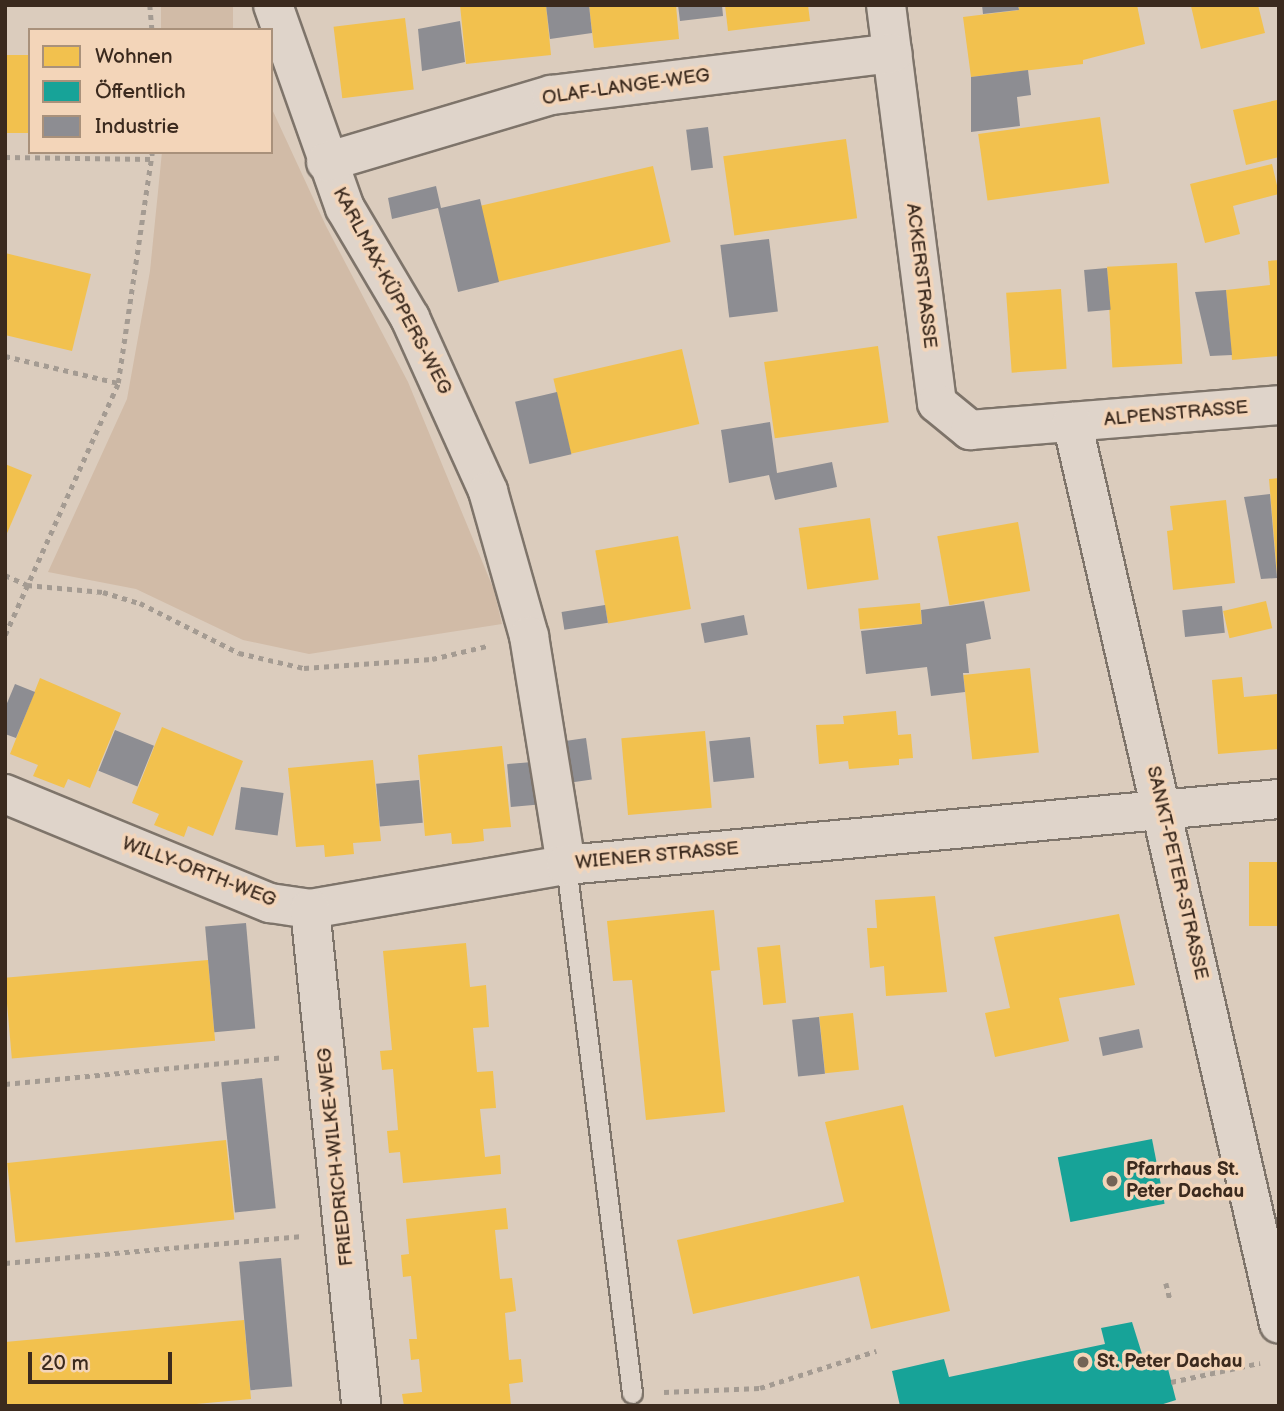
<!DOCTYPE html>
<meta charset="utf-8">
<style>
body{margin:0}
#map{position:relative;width:1284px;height:1411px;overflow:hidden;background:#dbccbd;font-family:"Balsamiq Sans",sans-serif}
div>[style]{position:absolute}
.green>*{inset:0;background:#d1bba7;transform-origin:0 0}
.homes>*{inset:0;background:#f2c14e;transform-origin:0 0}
.public>*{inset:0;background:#17a398;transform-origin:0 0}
.industry>*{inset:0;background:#8d8d92;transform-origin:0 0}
.path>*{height:4.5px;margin-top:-2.25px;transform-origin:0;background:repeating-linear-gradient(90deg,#a49b92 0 5px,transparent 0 10px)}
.roads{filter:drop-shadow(2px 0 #7e746a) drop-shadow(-2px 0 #7e746a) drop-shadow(0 2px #7e746a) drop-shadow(0 -2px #7e746a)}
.service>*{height:19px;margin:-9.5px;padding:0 9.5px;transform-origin:9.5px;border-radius:9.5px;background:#dfd4ca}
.minor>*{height:38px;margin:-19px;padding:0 19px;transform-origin:19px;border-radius:19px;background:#dfd4ca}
.dots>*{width:19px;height:19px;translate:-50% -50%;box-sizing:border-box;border:4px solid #f3d5b9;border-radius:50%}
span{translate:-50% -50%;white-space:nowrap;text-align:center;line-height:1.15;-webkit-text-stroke:7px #f3d5b9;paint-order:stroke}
.street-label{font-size:19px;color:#3b2a1e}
.poi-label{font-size:19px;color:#3b2a1e;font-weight:700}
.left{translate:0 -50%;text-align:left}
.frame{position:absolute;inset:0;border:7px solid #3b2a1e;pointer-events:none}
.legend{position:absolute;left:28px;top:28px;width:245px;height:126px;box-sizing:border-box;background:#f3d5b9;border:2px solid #a9917b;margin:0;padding:9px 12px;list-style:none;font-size:21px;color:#3b2a1e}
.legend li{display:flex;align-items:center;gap:14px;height:35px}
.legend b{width:35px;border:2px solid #a9917b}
.scale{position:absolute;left:28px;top:1352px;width:144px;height:32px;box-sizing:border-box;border:4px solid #3b2a1e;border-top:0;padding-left:9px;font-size:21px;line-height:24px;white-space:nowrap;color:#3b2a1e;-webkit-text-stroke:5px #f3d5b9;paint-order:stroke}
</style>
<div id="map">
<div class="green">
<div style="left:161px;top:5px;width:72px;height:25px"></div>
<div style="clip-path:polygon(271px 107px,326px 226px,408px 382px,494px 590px,502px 624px,309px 654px,243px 640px,136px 589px,48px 572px,127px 399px,150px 271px,162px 152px,271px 152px)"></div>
</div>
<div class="homes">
<div style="clip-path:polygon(460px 5px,546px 5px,551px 55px,466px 64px)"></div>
<div style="clip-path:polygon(589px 5px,676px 5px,679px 39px,594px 48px)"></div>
<div style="clip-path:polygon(725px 5px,808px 5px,810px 21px,728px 31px)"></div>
<div style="clip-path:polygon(1018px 5px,1137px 5px,1145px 44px,1083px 60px,1083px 64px,971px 77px,963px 17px,1019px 10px)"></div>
<div style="clip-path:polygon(1258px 5px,1265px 33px,1201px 49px,1191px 6px)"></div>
<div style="left:405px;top:18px;width:72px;height:72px;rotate:83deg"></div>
<div style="left:5px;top:55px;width:25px;height:78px"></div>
<div style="clip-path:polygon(1277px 100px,1279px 157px,1246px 165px,1233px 110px)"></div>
<div style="left:1100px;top:117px;width:67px;height:123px;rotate:82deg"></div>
<div style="left:846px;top:139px;width:80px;height:124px;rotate:82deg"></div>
<div style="clip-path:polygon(1272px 164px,1279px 194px,1233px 206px,1240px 234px,1205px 243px,1190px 184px)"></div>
<div style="left:653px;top:166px;width:78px;height:177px;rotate:77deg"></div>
<div style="clip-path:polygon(5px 253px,91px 274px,72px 351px,5px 335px)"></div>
<div style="clip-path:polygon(1279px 260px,1279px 356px,1232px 360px,1226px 290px,1270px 285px,1268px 261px)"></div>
<div style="left:1177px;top:263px;width:101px;height:70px;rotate:87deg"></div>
<div style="left:1061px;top:289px;width:80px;height:55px;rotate:86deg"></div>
<div style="left:878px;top:346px;width:77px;height:115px;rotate:82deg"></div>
<div style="left:682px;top:349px;width:77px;height:132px;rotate:77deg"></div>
<div style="clip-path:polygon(5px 464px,32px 475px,5px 538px)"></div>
<div style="clip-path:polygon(1279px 478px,1279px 574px,1277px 574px,1269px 479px)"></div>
<div style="clip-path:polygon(1226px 500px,1235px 583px,1173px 590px,1167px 531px,1173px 530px,1170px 506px)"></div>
<div style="left:870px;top:518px;width:62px;height:72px;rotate:82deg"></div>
<div style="left:1018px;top:522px;width:70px;height:82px;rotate:80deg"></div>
<div style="left:678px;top:536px;width:74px;height:84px;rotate:80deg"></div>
<div style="left:1266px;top:601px;width:28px;height:44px;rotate:77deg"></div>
<div style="left:920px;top:603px;width:21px;height:62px;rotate:85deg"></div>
<div style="left:1030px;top:668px;width:85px;height:67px;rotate:84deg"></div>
<div style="clip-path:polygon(1242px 677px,1244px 697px,1277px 694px,1279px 749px,1218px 754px,1212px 680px)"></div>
<div style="clip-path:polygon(40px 678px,121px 713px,90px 788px,68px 779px,64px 788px,33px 776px,38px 765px,10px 754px)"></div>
<div style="clip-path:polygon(896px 711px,898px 735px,911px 734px,913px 758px,899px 759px,899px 765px,849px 769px,848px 761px,819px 764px,816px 725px,844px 724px,843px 716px)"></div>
<div style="clip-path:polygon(162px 727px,243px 761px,213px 836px,188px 826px,184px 837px,154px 825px,159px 814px,132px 803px)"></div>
<div style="left:705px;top:731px;width:77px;height:84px;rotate:85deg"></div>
<div style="clip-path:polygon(502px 746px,511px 827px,483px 829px,484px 841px,469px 843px,452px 844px,451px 833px,425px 836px,418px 755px)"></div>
<div style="clip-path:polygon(373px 760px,381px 841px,353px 843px,354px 854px,325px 857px,324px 845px,296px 847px,288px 768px)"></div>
<div style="left:1279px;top:862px;width:64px;height:30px;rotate:90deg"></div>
<div style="clip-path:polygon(935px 896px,947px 992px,886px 996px,884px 966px,870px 968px,867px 928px,877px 928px,875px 900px)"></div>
<div style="clip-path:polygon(714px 910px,720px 970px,711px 971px,725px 1112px,646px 1120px,632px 980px,613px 981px,607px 921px)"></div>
<div style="clip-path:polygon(1119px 914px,1135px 985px,1059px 998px,1069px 1041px,995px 1057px,985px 1013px,1010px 1008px,994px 937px)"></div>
<div style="clip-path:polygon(466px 943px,470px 987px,486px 985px,489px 1027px,473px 1028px,477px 1072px,493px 1071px,496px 1108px,480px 1109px,485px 1157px,500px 1155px,501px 1174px,403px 1183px,400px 1152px,389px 1153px,387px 1131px,398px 1130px,393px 1069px,382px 1070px,380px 1051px,392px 1050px,383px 951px)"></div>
<div style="left:780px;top:945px;width:58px;height:23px;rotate:84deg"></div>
<div style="left:208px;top:960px;width:81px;height:204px;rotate:85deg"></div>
<div style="left:853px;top:1013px;width:57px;height:34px;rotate:84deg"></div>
<div style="clip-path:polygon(903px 1105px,950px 1311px,871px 1329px,859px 1276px,693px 1314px,677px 1240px,844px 1202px,825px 1122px)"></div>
<div style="left:226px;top:1140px;width:80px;height:220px;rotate:84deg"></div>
<div style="clip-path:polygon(506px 1208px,508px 1229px,495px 1230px,500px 1279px,512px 1278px,516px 1311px,505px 1313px,509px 1360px,521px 1359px,523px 1382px,509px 1384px,511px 1406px,404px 1406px,402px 1394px,422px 1392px,419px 1359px,411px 1360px,409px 1339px,417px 1339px,411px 1276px,403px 1277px,401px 1255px,409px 1254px,406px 1219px)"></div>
<div style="clip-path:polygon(244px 1320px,251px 1399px,174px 1406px,5px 1406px,5px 1342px)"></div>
</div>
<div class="public">
<div style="left:1152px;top:1139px;width:66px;height:96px;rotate:79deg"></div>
<div style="clip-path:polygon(1132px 1322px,1147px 1370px,1167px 1365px,1176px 1400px,1157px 1406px,900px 1406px,892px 1371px,944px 1359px,949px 1377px,1105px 1344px,1101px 1328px)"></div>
</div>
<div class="industry">
<div style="clip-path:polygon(546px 5px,589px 5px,592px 33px,550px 39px)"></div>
<div style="clip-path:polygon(678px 5px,722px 5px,723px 16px,680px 21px)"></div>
<div style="clip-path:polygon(982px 5px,1018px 5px,1019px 10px,983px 14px)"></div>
<div style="clip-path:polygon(460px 21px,465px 62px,422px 71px,418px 29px)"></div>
<div style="clip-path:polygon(1028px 70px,1031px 95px,1017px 97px,1020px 126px,971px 132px,971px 77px)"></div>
<div style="left:708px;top:127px;width:41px;height:22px;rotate:83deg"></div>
<div style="clip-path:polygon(436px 186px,441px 208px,480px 199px,499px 282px,458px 292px,438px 208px,392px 219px,388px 198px)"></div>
<div style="left:769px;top:239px;width:73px;height:49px;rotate:83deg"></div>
<div style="left:1107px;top:268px;width:42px;height:23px;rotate:85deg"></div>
<div style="clip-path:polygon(1226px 290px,1232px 355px,1210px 356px,1195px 292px)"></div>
<div style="left:557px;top:392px;width:64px;height:43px;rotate:77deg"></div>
<div style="clip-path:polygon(770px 422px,777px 473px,832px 462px,837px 487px,775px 500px,769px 475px,729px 483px,721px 430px)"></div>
<div style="clip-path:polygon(1270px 494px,1277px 578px,1261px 579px,1244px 497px)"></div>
<div style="clip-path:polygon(984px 601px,991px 639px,966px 644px,969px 673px,963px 673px,965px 692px,931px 696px,927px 667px,866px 674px,861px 631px,922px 624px,921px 610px)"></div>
<div style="left:605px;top:605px;width:18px;height:44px;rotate:81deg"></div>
<div style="left:1222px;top:606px;width:27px;height:40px;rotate:84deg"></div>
<div style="left:744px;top:615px;width:20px;height:44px;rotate:79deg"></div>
<div style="clip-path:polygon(15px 684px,35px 692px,16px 738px,5px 734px,5px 708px)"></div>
<div style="left:115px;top:730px;width:42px;height:44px;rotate:22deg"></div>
<div style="left:750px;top:737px;width:41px;height:41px;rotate:84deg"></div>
<div style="left:586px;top:738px;width:42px;height:21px;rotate:82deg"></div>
<div style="left:532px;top:762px;width:43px;height:25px;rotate:85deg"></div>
<div style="left:419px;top:780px;width:43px;height:43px;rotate:85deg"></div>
<div style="left:241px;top:787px;width:43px;height:43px;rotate:8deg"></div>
<div style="left:246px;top:923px;width:106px;height:41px;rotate:85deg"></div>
<div style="left:819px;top:1017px;width:57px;height:27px;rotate:84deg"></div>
<div style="left:1139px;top:1029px;width:19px;height:41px;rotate:78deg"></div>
<div style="left:262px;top:1078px;width:131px;height:41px;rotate:84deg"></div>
<div style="left:281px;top:1258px;width:129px;height:42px;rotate:85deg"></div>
</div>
<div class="path">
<div style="left:150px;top:5px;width:25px;rotate:85deg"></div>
<div style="left:5px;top:157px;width:147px;rotate:0.8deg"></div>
<div style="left:5px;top:356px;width:116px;rotate:13.4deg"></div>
<div style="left:5px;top:575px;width:24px;rotate:24deg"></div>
<div style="left:27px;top:585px;width:76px;rotate:5.3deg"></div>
<div style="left:103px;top:592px;width:39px;rotate:17deg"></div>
<div style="left:140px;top:603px;width:111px;rotate:26.8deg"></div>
<div style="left:239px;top:653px;width:67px;rotate:13deg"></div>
<div style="left:304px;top:668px;width:128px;rotate:-4deg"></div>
<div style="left:432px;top:659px;width:57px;rotate:-13.3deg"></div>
<div style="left:5px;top:635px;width:276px;rotate:-65.8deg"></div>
<div style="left:118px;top:383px;width:233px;rotate:-81.6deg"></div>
<div style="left:5px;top:1084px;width:279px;rotate:-5.5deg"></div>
<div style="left:5px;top:1263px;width:296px;rotate:-5.2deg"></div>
<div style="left:1166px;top:1283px;width:16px;rotate:76deg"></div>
<div style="left:1171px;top:1382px;width:91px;rotate:-12.1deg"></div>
<div style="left:664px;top:1392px;width:96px;rotate:-2.4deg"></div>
<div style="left:760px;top:1388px;width:122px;rotate:-17.7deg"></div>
</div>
<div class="roads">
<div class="service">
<div style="left:566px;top:865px;width:532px;rotate:82.87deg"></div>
</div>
<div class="minor">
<div style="left:273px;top:5px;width:215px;rotate:70.5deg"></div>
<div style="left:345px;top:208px;width:128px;rotate:59.4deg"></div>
<div style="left:410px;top:318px;width:190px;rotate:65.7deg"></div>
<div style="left:488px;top:491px;width:151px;rotate:74.2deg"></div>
<div style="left:529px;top:636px;width:232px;rotate:80.8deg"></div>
<div style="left:886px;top:5px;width:401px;rotate:82.7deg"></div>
<div style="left:937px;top:403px;width:43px;rotate:39.3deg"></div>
<div style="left:970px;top:430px;width:310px;rotate:-4.6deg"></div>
<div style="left:326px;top:162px;width:235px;rotate:-16.6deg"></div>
<div style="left:551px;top:95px;width:344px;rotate:-7deg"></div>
<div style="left:1072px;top:422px;width:925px;rotate:77.07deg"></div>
<div style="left:5px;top:794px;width:287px;rotate:22.4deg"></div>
<div style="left:270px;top:903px;width:40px;rotate:8.5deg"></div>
<div style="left:310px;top:909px;width:260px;rotate:-9.8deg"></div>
<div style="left:566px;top:865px;width:716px;rotate:-5.29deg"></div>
<div style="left:310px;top:909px;width:500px;rotate:84.1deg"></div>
</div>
</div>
<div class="dots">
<div style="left:1112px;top:1181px;background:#736356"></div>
<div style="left:1083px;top:1362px;background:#736356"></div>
</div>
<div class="street-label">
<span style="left:626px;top:87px;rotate:-8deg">OLAF-LANGE-WEG</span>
<span style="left:921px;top:276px;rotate:83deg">ACKERSTRASSE</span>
<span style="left:392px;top:291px;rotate:62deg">KARLMAX-KÜPPERS-WEG</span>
<span style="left:1176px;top:414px;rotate:-5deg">ALPENSTRASSE</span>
<span style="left:657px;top:856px;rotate:-5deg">WIENER STRASSE</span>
<span style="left:199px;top:872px;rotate:21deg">WILLY-ORTH-WEG</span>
<span style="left:1177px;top:873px;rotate:77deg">SANKT-PETER-STRASSE</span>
<span style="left:336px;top:1157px;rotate:-96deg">FRIEDRICH-WILKE-WEG</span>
</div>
<div class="poi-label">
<span class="left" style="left:1126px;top:1181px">Pfarrhaus St.<br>Peter Dachau</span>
<span class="left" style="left:1097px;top:1362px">St. Peter Dachau</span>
</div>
<div class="frame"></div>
<ul class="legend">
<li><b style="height:19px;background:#f2c14e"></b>Wohnen</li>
<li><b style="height:19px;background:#17a398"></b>Öffentlich</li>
<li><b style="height:19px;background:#8d8d92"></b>Industrie</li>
</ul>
<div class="scale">20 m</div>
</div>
